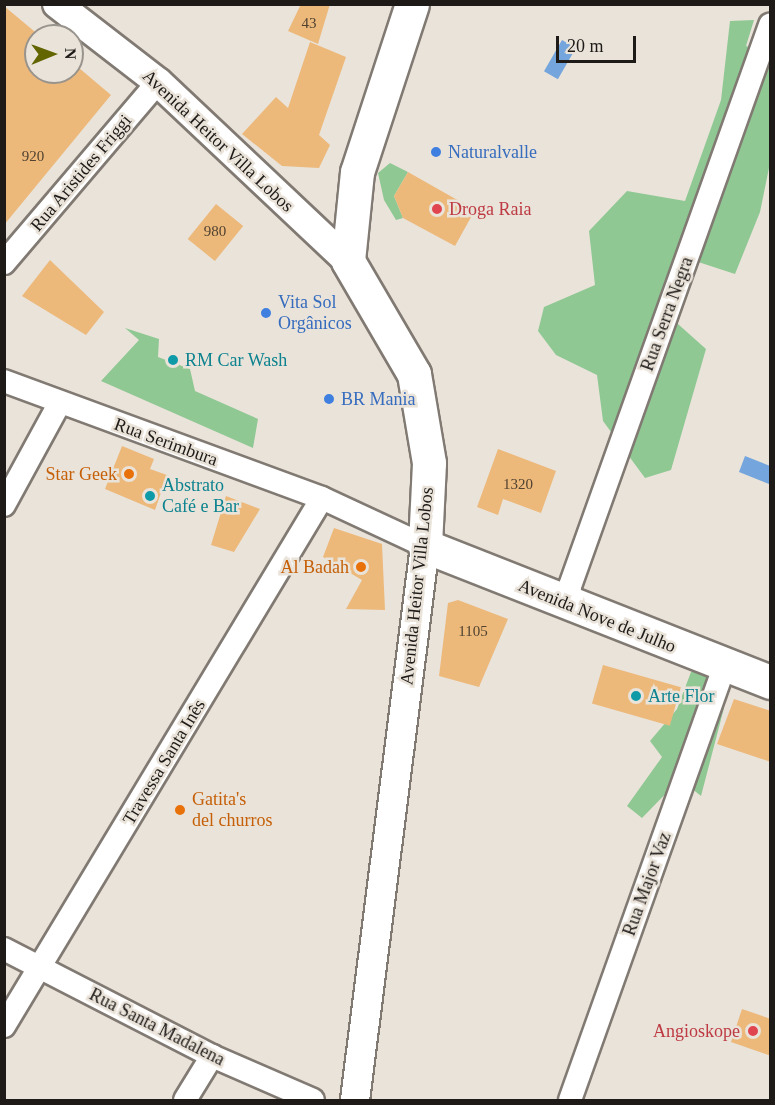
<!DOCTYPE html>
<meta charset="utf-8">
<style>
body{margin:0}
#map{position:relative;width:775px;height:1105px;overflow:hidden;background:#eae3da;font-family:"Times New Roman",serif}
div>[style]{position:absolute}
.green>*{inset:0;background:#8fc893}
.water>*{inset:0;background:#74a5dd;transform-origin:0 0}
.building>*{inset:0;background:#ecb97b;transform-origin:0 0}
.roads{filter:drop-shadow(2px 0 #817a73) drop-shadow(-2px 0 #817a73) drop-shadow(0 2px #817a73) drop-shadow(0 -2px #817a73)}
.minor>*{height:22px;margin:-11px;padding:0 11px;transform-origin:11px;border-radius:11px;background:#fff}
.tertiary>*{height:28px;margin:-14px;padding:0 14px;transform-origin:14px;border-radius:14px;background:#fff}
.secondary>*{height:33px;margin:-16.5px;padding:0 16.5px;transform-origin:16.5px;border-radius:16.5px;background:#fff}
.dots>*{width:16px;height:16px;translate:-50% -50%;box-sizing:border-box;border:3px solid #eae3da;border-radius:50%}
span{translate:-50% -50%;white-space:nowrap;text-align:center;line-height:1.15;-webkit-text-stroke:5px #eae3da;paint-order:stroke}
.number-label{font-size:15px;color:#514230}
.number-label span{-webkit-text-stroke-width:0}
.street-label{font-size:18px;color:#1d1a17}
.shop-label{font-size:18px;color:#366cbe}
.left{translate:0 -50%;text-align:left}
.health-label{font-size:18px;color:#be3a42}
.right{translate:-100% -50%;text-align:right}
.culture-label{font-size:18px;color:#0d838f}
.food-label{font-size:18px;color:#c56008}
.frame{position:absolute;inset:0;border:6px solid #1d1a17;pointer-events:none}
.north{position:absolute;left:24px;top:24px;width:60px;height:60px;box-sizing:border-box;background:#eae3da;border:2px solid #98938c;border-radius:50%;rotate:89deg;font-size:16px;font-weight:700;line-height:24px;text-align:center;color:#1d1a17}
.north::after{content:'';display:block;margin:auto;width:21px;height:27px;background:#626500;clip-path:polygon(50% 0,100% 100%,50% 72%,0 100%)}
.scale{position:absolute;left:556px;top:36px;width:80px;height:27px;box-sizing:border-box;border:3px solid #1d1a17;border-top:0;padding-left:8px;font-size:18px;line-height:21px;white-space:nowrap;color:#1d1a17;-webkit-text-stroke:4px #eae3da;paint-order:stroke}
</style>
<div id="map">
<div class="green">
<div style="clip-path:polygon(754px 20px,746px 46px,761px 52px,770px 42px,770px 163px,760px 212px,735px 274px,686px 258px,669px 316px,706px 349px,671px 470px,645px 478px,603px 421px,597px 375px,556px 355px,538px 331px,544px 307px,595px 285px,589px 231px,627px 191px,685px 201px,721px 100px,730px 21px)"></div>
<div style="clip-path:polygon(390px 163px,408px 172px,394px 196px,403px 218px,396px 220px,384px 200px,378px 173px)"></div>
<div style="clip-path:polygon(125px 328px,159px 339px,158px 357px,190px 369px,195px 391px,258px 419px,253px 448px,101px 381px,139px 340px)"></div>
<div style="clip-path:polygon(704px 669px,724px 708px,701px 796px,680px 779px,642px 818px,627px 806px,662px 757px,650px 741px,677px 709px,691px 672px)"></div>
</div>
<div class="water">
<div style="left:562px;top:40px;width:16px;height:36px;rotate:30deg"></div>
<div style="clip-path:polygon(745px 456px,770px 466px,769px 484px,739px 472px)"></div>
</div>
<div class="building">
<div style="clip-path:polygon(301px 4px,330px 4px,318px 44px,288px 31px)"></div>
<div style="clip-path:polygon(4px 6px,40px 36px,36px 36px,36px 72px,72px 72px,72px 62px,111px 95px,4px 225px)"></div>
<div style="clip-path:polygon(310px 42px,346px 57px,319px 135px,330px 145px,319px 168px,282px 166px,242px 134px,276px 97px,288px 108px)"></div>
<div style="clip-path:polygon(408px 172px,475px 210px,455px 246px,403px 218px,394px 196px)"></div>
<div style="left:216px;top:204px;width:35px;height:45px;rotate:39deg"></div>
<div style="clip-path:polygon(50px 260px,104px 312px,86px 335px,22px 296px)"></div>
<div style="clip-path:polygon(122px 446px,154px 459px,150px 469px,167px 475px,155px 510px,105px 489px)"></div>
<div style="clip-path:polygon(498px 449px,556px 471px,541px 513px,503px 499px,498px 515px,477px 507px)"></div>
<div style="clip-path:polygon(226px 496px,260px 509px,234px 552px,211px 545px)"></div>
<div style="clip-path:polygon(334px 528px,382px 544px,385px 610px,346px 609px,362px 580px,323px 557px)"></div>
<div style="clip-path:polygon(458px 600px,508px 619px,479px 687px,439px 676px,448px 603px)"></div>
<div style="left:603px;top:665px;width:81px;height:40px;rotate:16deg"></div>
<div style="clip-path:polygon(734px 699px,771px 711px,771px 762px,717px 744px)"></div>
<div style="clip-path:polygon(742px 1009px,771px 1019px,771px 1056px,731px 1042px)"></div>
</div>
<div class="roads">
<div class="minor">
<div style="left:4px;top:263px;width:238px;rotate:-49.6deg"></div>
<div style="left:4px;top:381px;width:339px;rotate:20.2deg"></div>
<div style="left:322px;top:498px;width:114px;rotate:25deg"></div>
<div style="left:4px;top:505px;width:115px;rotate:-61.4deg"></div>
<div style="left:568px;top:605px;width:19px;rotate:-84deg"></div>
<div style="left:570px;top:586px;width:596px;rotate:-70.38deg"></div>
<div style="left:4px;top:949px;width:234px;rotate:27.2deg"></div>
<div style="left:212px;top:1056px;width:110px;rotate:23.5deg"></div>
<div style="left:4px;top:1026px;width:616px;rotate:-58.94deg"></div>
<div style="left:185px;top:1100px;width:52px;rotate:-58.5deg"></div>
<div style="left:570px;top:1100px;width:460px;rotate:-70.4deg"></div>
</div>
<div class="tertiary">
<div style="left:57px;top:4px;width:128px;rotate:37.7deg"></div>
<div style="left:158px;top:82px;width:261px;rotate:43.3deg"></div>
<div style="left:355px;top:1100px;width:558px;rotate:-82.8deg"></div>
</div>
<div class="secondary">
<div style="left:412px;top:4px;width:177px;rotate:108.1deg"></div>
<div style="left:357px;top:172px;width:89px;rotate:95.8deg"></div>
<div style="left:348px;top:261px;width:131px;rotate:59.7deg"></div>
<div style="left:414px;top:374px;width:90px;rotate:80.4deg"></div>
<div style="left:429px;top:463px;width:83px;rotate:92.8deg"></div>
<div style="left:425px;top:546px;width:371px;rotate:21.5deg"></div>
</div>
</div>
<div class="dots">
<div style="left:436px;top:152px;background:#3f7fe0"></div>
<div style="left:437px;top:209px;background:#e0444e"></div>
<div style="left:266px;top:313px;background:#3f7fe0"></div>
<div style="left:173px;top:360px;background:#0f9aa8"></div>
<div style="left:329px;top:399px;background:#3f7fe0"></div>
<div style="left:129px;top:474px;background:#e8710a"></div>
<div style="left:150px;top:496px;background:#0f9aa8"></div>
<div style="left:361px;top:567px;background:#e8710a"></div>
<div style="left:636px;top:696px;background:#0f9aa8"></div>
<div style="left:180px;top:810px;background:#e8710a"></div>
<div style="left:753px;top:1031px;background:#e0444e"></div>
</div>
<div class="number-label">
<span style="left:309px;top:24px">43</span>
<span style="left:33px;top:157px">920</span>
<span style="left:215px;top:232px">980</span>
<span style="left:518px;top:485px">1320</span>
<span style="left:473px;top:632px">1105</span>
</div>
<div class="street-label">
<span style="left:218px;top:141px;rotate:43deg">Avenida Heitor Villa Lobos</span>
<span style="left:81px;top:173px;rotate:-50deg">Rua Aristides Friggi</span>
<span style="left:667px;top:314px;rotate:-70deg">Rua Serra Negra</span>
<span style="left:166px;top:442px;rotate:20deg">Rua Serimbura</span>
<span style="left:417px;top:586px;rotate:-84deg">Avenida Heitor Villa Lobos</span>
<span style="left:597px;top:616px;rotate:22deg">Avenida Nove de Julho</span>
<span style="left:164px;top:762px;rotate:-59deg">Travessa Santa Inês</span>
<span style="left:647px;top:884px;rotate:-70deg">Rua Major Vaz</span>
<span style="left:157px;top:1027px;rotate:27deg">Rua Santa Madalena</span>
</div>
<div class="shop-label">
<span class="left" style="left:448px;top:152px">Naturalvalle</span>
<span class="left" style="left:278px;top:313px">Vita Sol<br>Orgânicos</span>
<span class="left" style="left:341px;top:399px">BR Mania</span>
</div>
<div class="health-label">
<span class="left" style="left:449px;top:209px">Droga Raia</span>
<span class="right" style="left:740px;top:1031px">Angioskope</span>
</div>
<div class="culture-label">
<span class="left" style="left:185px;top:360px">RM Car Wash</span>
<span class="left" style="left:162px;top:496px">Abstrato<br>Café e Bar</span>
<span class="left" style="left:648px;top:696px">Arte Flor</span>
</div>
<div class="food-label">
<span class="right" style="left:117px;top:474px">Star Geek</span>
<span class="right" style="left:349px;top:567px">Al Badah</span>
<span class="left" style="left:192px;top:810px">Gatita's<br>del churros</span>
</div>
<div class="frame"></div>
<div class="north">N</div>
<div class="scale">20 m</div>
</div>
